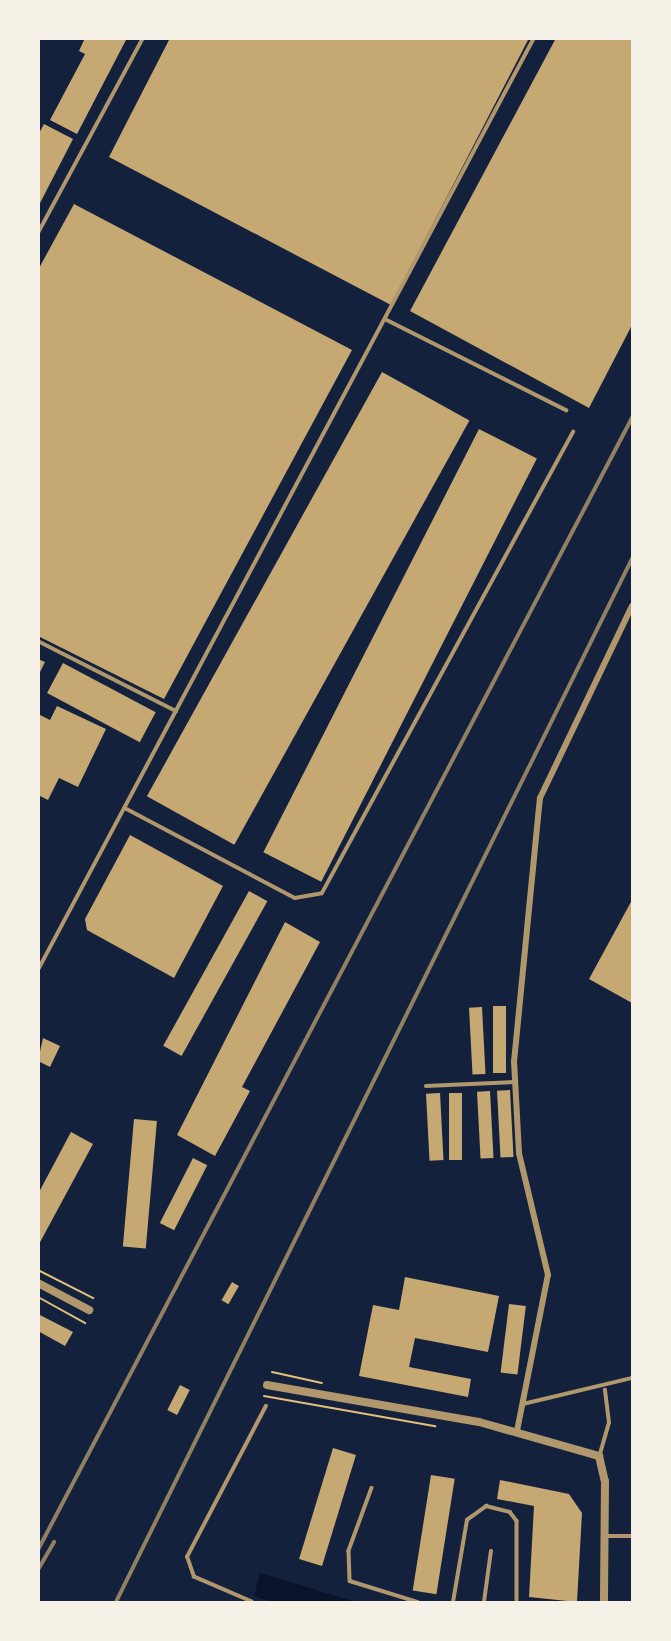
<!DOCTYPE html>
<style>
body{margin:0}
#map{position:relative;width:671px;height:1641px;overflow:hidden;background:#14213d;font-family:"Golos Text",sans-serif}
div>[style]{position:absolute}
.water>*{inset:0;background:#0b132b}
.building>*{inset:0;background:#c6a872;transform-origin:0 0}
.path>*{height:2px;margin:-1px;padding:0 1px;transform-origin:1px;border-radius:1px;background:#e5c07b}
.service>*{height:3.5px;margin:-1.75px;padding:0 1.75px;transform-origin:1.75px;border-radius:1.75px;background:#b1986c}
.minor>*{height:6px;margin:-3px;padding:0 3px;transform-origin:3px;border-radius:3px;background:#b1986c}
.tertiary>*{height:8px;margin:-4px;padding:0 4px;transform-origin:4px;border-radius:4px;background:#b1986c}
.rail>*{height:3.5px;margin:-1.75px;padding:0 1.75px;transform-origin:1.75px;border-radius:1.75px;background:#918062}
span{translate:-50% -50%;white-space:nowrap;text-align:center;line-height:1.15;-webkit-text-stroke:6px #f6f1e7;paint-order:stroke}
.frame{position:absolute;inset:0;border:40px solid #f6f1e7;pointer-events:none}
</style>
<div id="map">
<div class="water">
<div style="clip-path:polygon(260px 1573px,356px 1602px,274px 1602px,254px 1596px)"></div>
</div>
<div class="building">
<div style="clip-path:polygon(85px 38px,127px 38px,77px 134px,50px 120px,85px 54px,79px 51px)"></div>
<div style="clip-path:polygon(170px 38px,529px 38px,391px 305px,109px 157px)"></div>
<div style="clip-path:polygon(556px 38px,632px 38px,632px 325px,589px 408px,410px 311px)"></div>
<div style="clip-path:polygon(44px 124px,73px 139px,38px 207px,38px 135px)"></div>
<div style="clip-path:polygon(74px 204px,352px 350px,164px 699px,38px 636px,38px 270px)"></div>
<div style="left:382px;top:372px;width:100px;height:485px;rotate:29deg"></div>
<div style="left:479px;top:429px;width:65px;height:475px;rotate:27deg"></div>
<div style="clip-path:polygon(38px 659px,45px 662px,38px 676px)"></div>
<div style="left:63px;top:663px;width:105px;height:34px;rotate:28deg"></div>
<div style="clip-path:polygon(57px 706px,106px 729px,78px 787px,59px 778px,48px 800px,38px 795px,38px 714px,50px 720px)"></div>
<div style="clip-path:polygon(130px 835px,223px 886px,174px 978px,87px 930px,85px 919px)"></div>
<div style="left:249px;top:891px;width:21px;height:177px;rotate:29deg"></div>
<div style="clip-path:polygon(632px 900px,632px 1003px,589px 979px)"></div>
<div style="clip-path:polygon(285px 922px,320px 942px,242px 1087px,250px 1091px,215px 1156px,177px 1135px)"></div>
<div style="left:493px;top:1006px;width:13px;height:67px"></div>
<div style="left:482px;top:1007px;width:67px;height:13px;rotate:87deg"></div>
<div style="clip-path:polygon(43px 1038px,60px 1046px,50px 1067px,38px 1061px)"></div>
<div style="left:510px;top:1090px;width:67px;height:13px;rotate:87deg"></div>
<div style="left:490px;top:1091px;width:67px;height:13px;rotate:87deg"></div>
<div style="left:440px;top:1093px;width:67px;height:14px;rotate:87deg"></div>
<div style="left:449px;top:1093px;width:13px;height:67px"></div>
<div style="left:134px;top:1119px;width:23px;height:128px;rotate:5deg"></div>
<div style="clip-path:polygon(71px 1132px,93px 1144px,38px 1246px,38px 1194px)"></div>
<div style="left:193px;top:1158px;width:16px;height:73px;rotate:27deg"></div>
<div style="clip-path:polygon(405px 1277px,499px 1296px,488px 1352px,415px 1338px,409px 1367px,471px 1379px,468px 1397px,359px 1376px,373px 1305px,399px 1310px)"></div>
<div style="left:232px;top:1282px;width:8px;height:21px;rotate:30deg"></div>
<div style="left:509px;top:1304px;width:17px;height:69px;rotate:7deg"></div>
<div style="clip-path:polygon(38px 1314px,73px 1332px,65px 1346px,38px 1331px)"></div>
<div style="left:180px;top:1385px;width:11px;height:28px;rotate:27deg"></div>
<div style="left:333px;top:1448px;width:24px;height:116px;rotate:17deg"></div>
<div style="left:431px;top:1475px;width:24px;height:117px;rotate:9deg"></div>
<div style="clip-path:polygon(500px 1480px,569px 1494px,582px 1513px,577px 1602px,529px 1597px,534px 1506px,497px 1499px)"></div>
</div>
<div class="path">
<div style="left:38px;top:1270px;width:62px;rotate:27deg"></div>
<div style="left:38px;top:1297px;width:54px;rotate:29deg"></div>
<div style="left:272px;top:1372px;width:51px;rotate:12.4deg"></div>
<div style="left:264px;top:1396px;width:174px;rotate:10deg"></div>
</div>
<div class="service">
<div style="left:38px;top:233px;width:221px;rotate:-61.7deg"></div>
<div style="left:385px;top:319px;width:203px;rotate:26.7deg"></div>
<div style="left:38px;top:641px;width:155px;rotate:26.9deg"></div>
<div style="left:125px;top:808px;width:192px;rotate:27.9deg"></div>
<div style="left:295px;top:898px;width:27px;rotate:-10deg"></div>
<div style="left:322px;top:893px;width:525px;rotate:-61.43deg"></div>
<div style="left:38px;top:970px;width:1056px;rotate:-61.98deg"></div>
<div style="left:426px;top:1086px;width:89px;rotate:-2.6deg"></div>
<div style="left:523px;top:1404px;width:112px;rotate:-13.4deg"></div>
<div style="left:600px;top:1454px;width:32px;rotate:-74deg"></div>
<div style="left:609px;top:1423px;width:33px;rotate:-97deg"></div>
<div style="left:372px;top:1488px;width:67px;rotate:110.1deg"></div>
<div style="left:349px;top:1551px;width:30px;rotate:88deg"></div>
<div style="left:350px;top:1581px;width:71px;rotate:17.2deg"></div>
<div style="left:605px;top:1536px;width:27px"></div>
<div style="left:252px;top:1602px;width:63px;rotate:-156.7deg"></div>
<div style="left:194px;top:1577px;width:21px;rotate:-109deg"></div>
<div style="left:187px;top:1557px;width:170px;rotate:-62.4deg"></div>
<div style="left:453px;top:1602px;width:83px;rotate:-80.3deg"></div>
<div style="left:467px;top:1520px;width:24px;rotate:-36deg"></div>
<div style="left:486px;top:1506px;width:25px;rotate:14deg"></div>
<div style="left:510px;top:1512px;width:11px;rotate:52deg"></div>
<div style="left:517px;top:1521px;width:81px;rotate:90deg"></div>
<div style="left:484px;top:1602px;width:51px;rotate:-82.2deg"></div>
</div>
<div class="minor">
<div style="left:517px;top:1431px;width:159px;rotate:-78.8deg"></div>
<div style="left:548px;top:1275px;width:125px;rotate:-103.4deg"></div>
<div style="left:519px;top:1153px;width:91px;rotate:-93.1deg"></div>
<div style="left:514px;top:1062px;width:246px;rotate:-84.4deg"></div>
<div style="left:538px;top:817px;width:19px;rotate:-84deg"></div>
<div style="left:540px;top:798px;width:213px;rotate:-64.4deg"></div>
</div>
<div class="tertiary">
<div style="left:38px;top:1283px;width:58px;rotate:27.9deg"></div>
<div style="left:267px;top:1385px;width:215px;rotate:9.9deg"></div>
<div style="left:479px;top:1422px;width:125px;rotate:15.8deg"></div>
<div style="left:599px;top:1456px;width:26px;rotate:77deg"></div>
<div style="left:605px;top:1481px;width:121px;rotate:90.5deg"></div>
</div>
<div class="rail">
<div style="left:38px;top:1550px;width:1278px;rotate:-62.31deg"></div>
<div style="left:38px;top:1570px;width:32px;rotate:-60deg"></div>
<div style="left:116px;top:1602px;width:1164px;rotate:-63.68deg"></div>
</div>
<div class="frame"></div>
</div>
